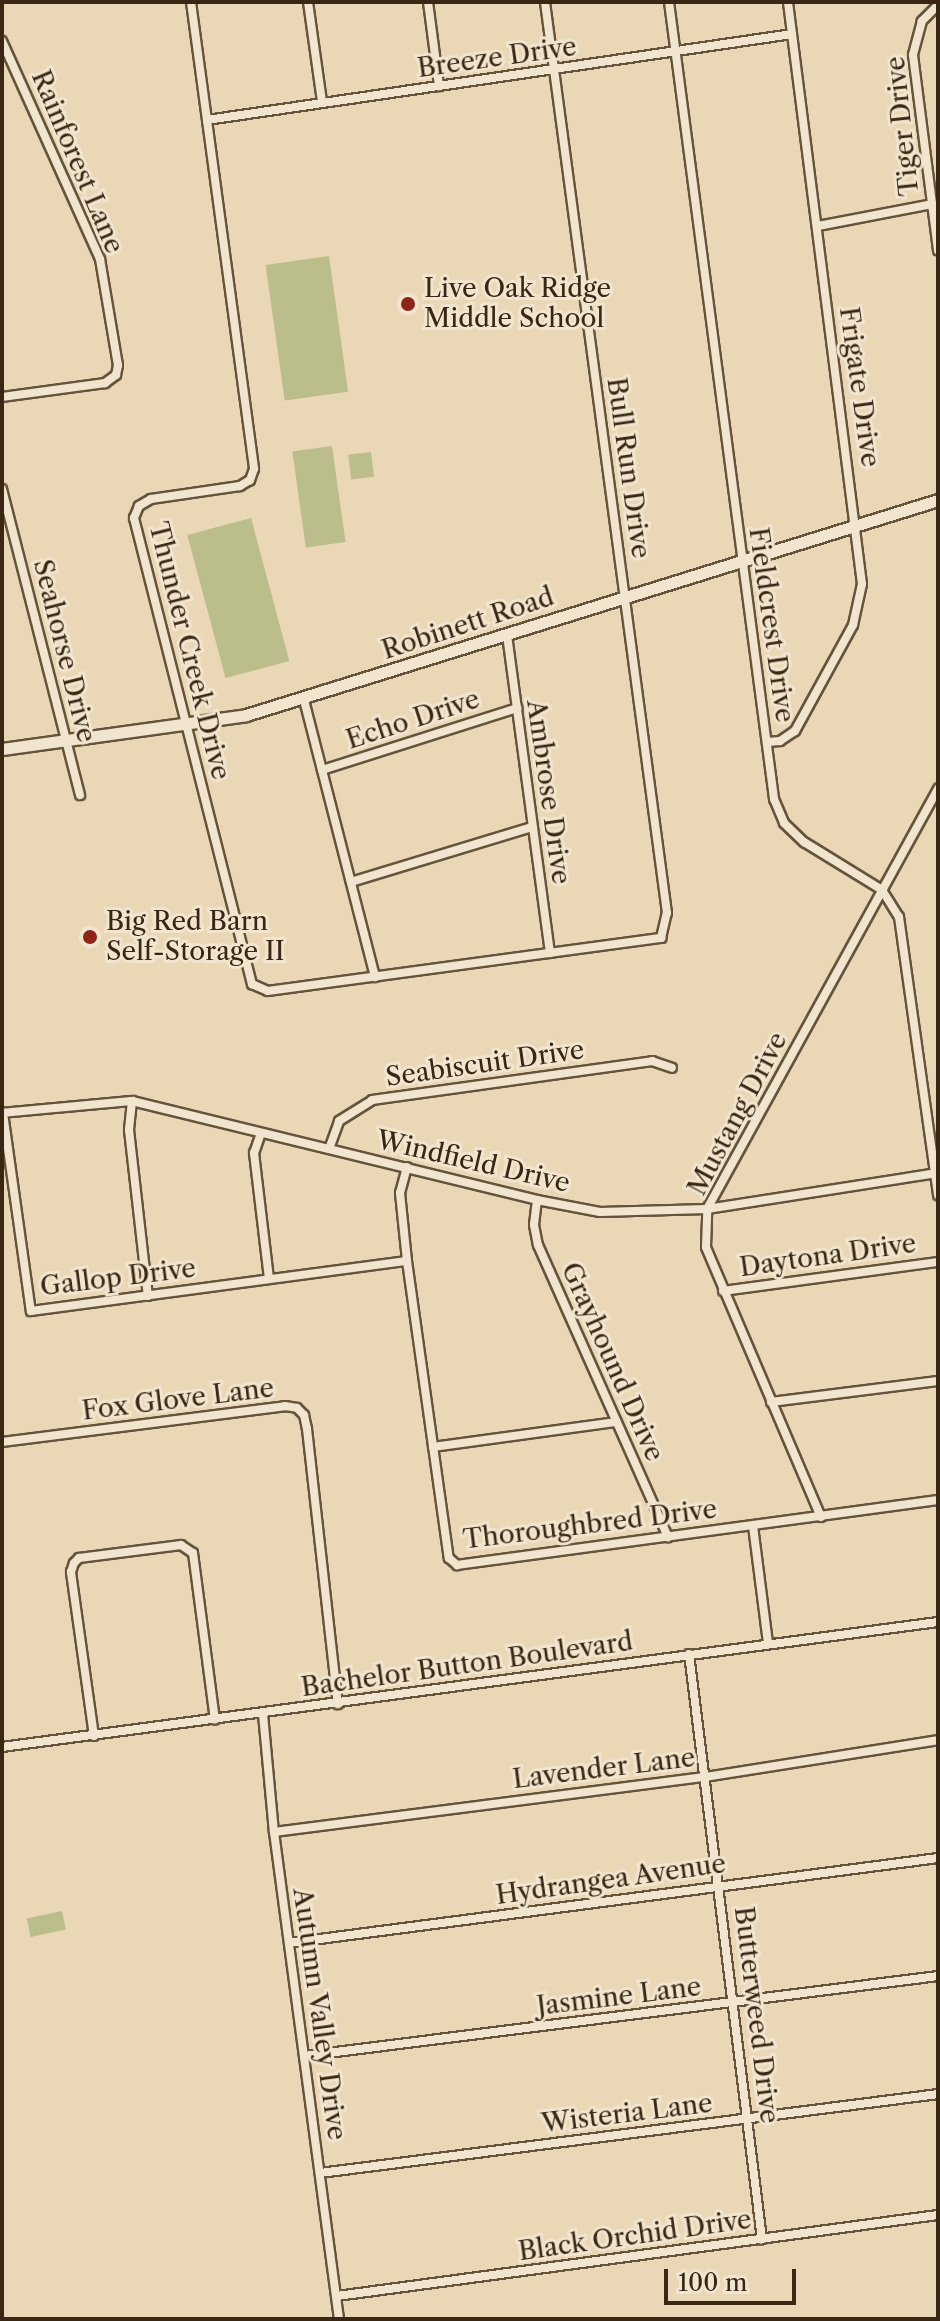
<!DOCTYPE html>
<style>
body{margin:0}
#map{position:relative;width:940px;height:2321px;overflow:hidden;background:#e9d7b5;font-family:"Libre Caslon Text",serif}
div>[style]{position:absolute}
.green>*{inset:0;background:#bbbd8a;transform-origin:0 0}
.roads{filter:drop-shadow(2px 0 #65533c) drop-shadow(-2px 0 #65533c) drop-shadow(0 2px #65533c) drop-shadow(0 -2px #65533c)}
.street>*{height:8px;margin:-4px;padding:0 4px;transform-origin:4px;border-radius:4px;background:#f1e5cf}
.secondary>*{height:11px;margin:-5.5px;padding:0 5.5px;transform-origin:5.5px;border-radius:5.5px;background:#f1e5cf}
.dots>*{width:22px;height:22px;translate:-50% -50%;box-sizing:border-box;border:4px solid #f1e5cf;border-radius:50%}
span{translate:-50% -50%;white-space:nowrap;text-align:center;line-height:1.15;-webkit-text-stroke:6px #f1e5cf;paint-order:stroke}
.street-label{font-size:26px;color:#392714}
.poi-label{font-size:26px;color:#392714}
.left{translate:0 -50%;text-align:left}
.frame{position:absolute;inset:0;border:4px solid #392714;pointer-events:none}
.scale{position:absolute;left:664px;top:2269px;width:132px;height:36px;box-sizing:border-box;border:4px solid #392714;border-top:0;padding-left:10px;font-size:24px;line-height:28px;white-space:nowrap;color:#392714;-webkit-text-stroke:6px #f1e5cf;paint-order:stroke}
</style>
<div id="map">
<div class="green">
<div style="left:329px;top:256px;width:137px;height:64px;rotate:82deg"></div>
<div style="left:332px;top:446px;width:97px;height:40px;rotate:82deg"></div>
<div style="left:371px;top:452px;width:25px;height:23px;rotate:83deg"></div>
<div style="left:251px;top:518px;width:148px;height:66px;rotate:75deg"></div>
<div style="left:62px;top:1911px;width:19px;height:36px;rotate:78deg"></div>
</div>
<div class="roads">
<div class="street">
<div style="left:191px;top:2px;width:471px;rotate:82.3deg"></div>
<div style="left:254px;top:469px;width:12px;rotate:110deg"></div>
<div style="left:250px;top:480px;width:12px;rotate:149deg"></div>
<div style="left:240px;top:486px;width:90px;rotate:171.7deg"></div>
<div style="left:151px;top:499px;width:14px;rotate:150deg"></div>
<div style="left:139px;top:506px;width:13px;rotate:113deg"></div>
<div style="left:134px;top:518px;width:481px;rotate:75.8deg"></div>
<div style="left:252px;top:984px;width:17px;rotate:24deg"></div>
<div style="left:268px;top:991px;width:397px;rotate:-7.7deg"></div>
<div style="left:661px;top:938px;width:26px;rotate:-77deg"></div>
<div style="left:667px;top:913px;width:919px;rotate:-97.63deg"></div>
<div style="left:308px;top:2px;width:101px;rotate:82deg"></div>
<div style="left:428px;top:2px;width:85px;rotate:82.5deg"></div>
<div style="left:669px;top:2px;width:804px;rotate:82.49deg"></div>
<div style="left:774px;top:799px;width:26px;rotate:67deg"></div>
<div style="left:784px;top:823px;width:28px;rotate:44deg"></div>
<div style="left:804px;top:842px;width:92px;rotate:31.6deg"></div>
<div style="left:882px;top:890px;width:32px;rotate:58deg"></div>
<div style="left:899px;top:917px;width:281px;rotate:82deg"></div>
<div style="left:938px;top:5px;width:23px;rotate:135deg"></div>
<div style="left:922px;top:21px;width:35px;rotate:105deg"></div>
<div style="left:913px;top:55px;width:197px;rotate:82.7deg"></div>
<div style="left:2px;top:41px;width:239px;rotate:65.8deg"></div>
<div style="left:100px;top:259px;width:108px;rotate:80.4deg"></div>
<div style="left:118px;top:365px;width:10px;rotate:101deg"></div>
<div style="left:116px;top:375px;width:14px;rotate:144deg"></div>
<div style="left:105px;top:383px;width:104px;rotate:172.3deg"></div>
<div style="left:207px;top:120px;width:591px;rotate:-8.36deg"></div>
<div style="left:818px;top:226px;width:116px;rotate:-10.9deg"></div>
<div style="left:2px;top:489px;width:316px;rotate:75.7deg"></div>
<div style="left:507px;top:635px;width:321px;rotate:82.3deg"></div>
<div style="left:304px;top:700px;width:286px;rotate:75.6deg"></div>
<div style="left:767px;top:742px;width:13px;rotate:-4deg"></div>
<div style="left:780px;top:741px;width:18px;rotate:-34deg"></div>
<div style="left:795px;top:731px;width:121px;rotate:-61.3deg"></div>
<div style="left:853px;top:625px;width:42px;rotate:-77.6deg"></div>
<div style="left:862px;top:584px;width:587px;rotate:-97.25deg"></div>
<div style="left:322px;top:770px;width:205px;rotate:-17.6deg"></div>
<div style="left:351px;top:882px;width:189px;rotate:-16.9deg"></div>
<div style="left:132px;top:1101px;width:29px;rotate:96deg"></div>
<div style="left:129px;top:1130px;width:167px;rotate:83.5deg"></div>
<div style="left:2px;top:1113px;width:131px;rotate:-5.3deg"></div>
<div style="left:132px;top:1101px;width:417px;rotate:13.7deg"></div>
<div style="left:537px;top:1200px;width:64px;rotate:10.8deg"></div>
<div style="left:600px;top:1212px;width:107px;rotate:-1.6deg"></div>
<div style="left:707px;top:1209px;width:233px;rotate:-8.9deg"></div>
<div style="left:3px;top:1113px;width:200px;rotate:82deg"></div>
<div style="left:31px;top:1311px;width:379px;rotate:-7.6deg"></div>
<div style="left:261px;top:1133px;width:21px;rotate:109deg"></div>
<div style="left:254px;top:1153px;width:127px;rotate:83.2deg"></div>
<div style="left:329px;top:1149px;width:30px;rotate:-70deg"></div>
<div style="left:339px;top:1121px;width:39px;rotate:-32deg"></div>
<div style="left:372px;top:1100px;width:283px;rotate:-7.9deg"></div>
<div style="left:652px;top:1061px;width:21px;rotate:19deg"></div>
<div style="left:407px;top:1167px;width:27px;rotate:105deg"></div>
<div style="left:400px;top:1193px;width:68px;rotate:84.1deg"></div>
<div style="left:407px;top:1261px;width:300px;rotate:82deg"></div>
<div style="left:449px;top:1558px;width:11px;rotate:41deg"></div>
<div style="left:457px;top:1565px;width:485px;rotate:-7.7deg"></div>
<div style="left:537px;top:1200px;width:25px;rotate:97deg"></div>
<div style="left:534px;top:1225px;width:20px;rotate:79deg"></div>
<div style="left:538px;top:1245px;width:320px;rotate:66deg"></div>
<div style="left:723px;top:1291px;width:217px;rotate:-7.7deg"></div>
<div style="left:771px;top:1402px;width:168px;rotate:-7.2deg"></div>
<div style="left:2px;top:1442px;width:285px;rotate:-7.2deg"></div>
<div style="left:285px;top:1406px;width:12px;rotate:9deg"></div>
<div style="left:297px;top:1408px;width:10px;rotate:45deg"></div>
<div style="left:304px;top:1415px;width:14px;rotate:78deg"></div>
<div style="left:307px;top:1429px;width:277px;rotate:83.6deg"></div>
<div style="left:433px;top:1447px;width:185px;rotate:-7.8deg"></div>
<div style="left:821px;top:1517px;width:293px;rotate:-113.1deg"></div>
<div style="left:706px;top:1247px;width:38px;rotate:-88deg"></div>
<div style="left:707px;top:1209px;width:480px;rotate:-61.2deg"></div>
<div style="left:753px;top:1526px;width:118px;rotate:82.7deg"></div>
<div style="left:689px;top:1654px;width:590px;rotate:82.89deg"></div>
<div style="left:263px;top:1714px;width:119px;rotate:84.7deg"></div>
<div style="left:274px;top:1832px;width:491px;rotate:82.4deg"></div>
<div style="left:94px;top:1736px;width:166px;rotate:-98deg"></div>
<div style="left:71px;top:1572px;width:9px;rotate:-72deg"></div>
<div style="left:74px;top:1563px;width:7px;rotate:-45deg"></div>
<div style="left:79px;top:1558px;width:103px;rotate:-7.3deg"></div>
<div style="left:181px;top:1545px;width:14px;rotate:34deg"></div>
<div style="left:193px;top:1553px;width:168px;rotate:82.5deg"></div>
<div style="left:2px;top:1747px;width:944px;rotate:-7.61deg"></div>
<div style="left:274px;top:1832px;width:434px;rotate:-7.3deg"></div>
<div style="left:705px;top:1777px;width:236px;rotate:-9deg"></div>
<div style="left:289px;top:1943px;width:655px;rotate:-7.46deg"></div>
<div style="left:304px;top:2056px;width:639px;rotate:-7.19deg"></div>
<div style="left:320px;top:2173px;width:623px;rotate:-7.28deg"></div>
<div style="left:337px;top:2296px;width:606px;rotate:-7.68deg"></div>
</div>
<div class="secondary">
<div style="left:2px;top:749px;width:246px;rotate:-7.9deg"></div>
<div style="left:246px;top:715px;width:725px;rotate:-17.26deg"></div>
</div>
</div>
<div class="dots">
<div style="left:408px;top:304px;background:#8f2418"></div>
<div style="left:90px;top:937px;background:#8f2418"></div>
</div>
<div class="street-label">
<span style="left:497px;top:58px;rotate:-8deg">Breeze Drive</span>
<span style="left:903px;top:126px;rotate:-96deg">Tiger Drive</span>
<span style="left:77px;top:162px;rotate:67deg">Rainforest Lane</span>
<span style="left:859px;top:387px;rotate:82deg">Frigate Drive</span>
<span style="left:628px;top:468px;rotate:82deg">Bull Run Drive</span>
<span style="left:468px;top:624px;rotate:-18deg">Robinett Road</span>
<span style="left:771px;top:625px;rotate:82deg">Fieldcrest Drive</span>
<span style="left:64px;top:651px;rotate:76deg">Seahorse Drive</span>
<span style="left:189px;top:651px;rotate:76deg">Thunder Creek Drive</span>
<span style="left:413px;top:720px;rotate:-18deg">Echo Drive</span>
<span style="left:548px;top:792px;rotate:82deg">Ambrose Drive</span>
<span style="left:485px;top:1064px;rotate:-8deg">Seabiscuit Drive</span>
<span style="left:738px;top:1114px;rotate:-62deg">Mustang Drive</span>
<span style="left:473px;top:1162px;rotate:13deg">Windfield Drive</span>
<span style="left:828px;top:1256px;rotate:-8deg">Daytona Drive</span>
<span style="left:118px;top:1278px;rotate:-7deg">Gallop Drive</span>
<span style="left:612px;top:1362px;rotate:66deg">Grayhound Drive</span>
<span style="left:178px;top:1400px;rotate:-7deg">Fox Glove Lane</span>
<span style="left:590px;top:1525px;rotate:-7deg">Thoroughbred Drive</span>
<span style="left:467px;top:1665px;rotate:-8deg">Bachelor Button Boulevard</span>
<span style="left:604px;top:1769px;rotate:-7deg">Lavender Lane</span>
<span style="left:611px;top:1880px;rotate:-8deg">Hydrangea Avenue</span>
<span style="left:619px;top:1997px;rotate:-7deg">Jasmine Lane</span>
<span style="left:319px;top:2014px;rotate:82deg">Autumn Valley Drive</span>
<span style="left:756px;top:2015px;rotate:83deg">Butterweed Drive</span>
<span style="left:627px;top:2114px;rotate:-7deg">Wisteria Lane</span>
<span style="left:635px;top:2236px;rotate:-8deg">Black Orchid Drive</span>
</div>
<div class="poi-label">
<span class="left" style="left:424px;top:304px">Live Oak Ridge<br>Middle School</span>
<span class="left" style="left:106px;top:937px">Big Red Barn<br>Self-Storage II</span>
</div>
<div class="frame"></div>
<div class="scale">100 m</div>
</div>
